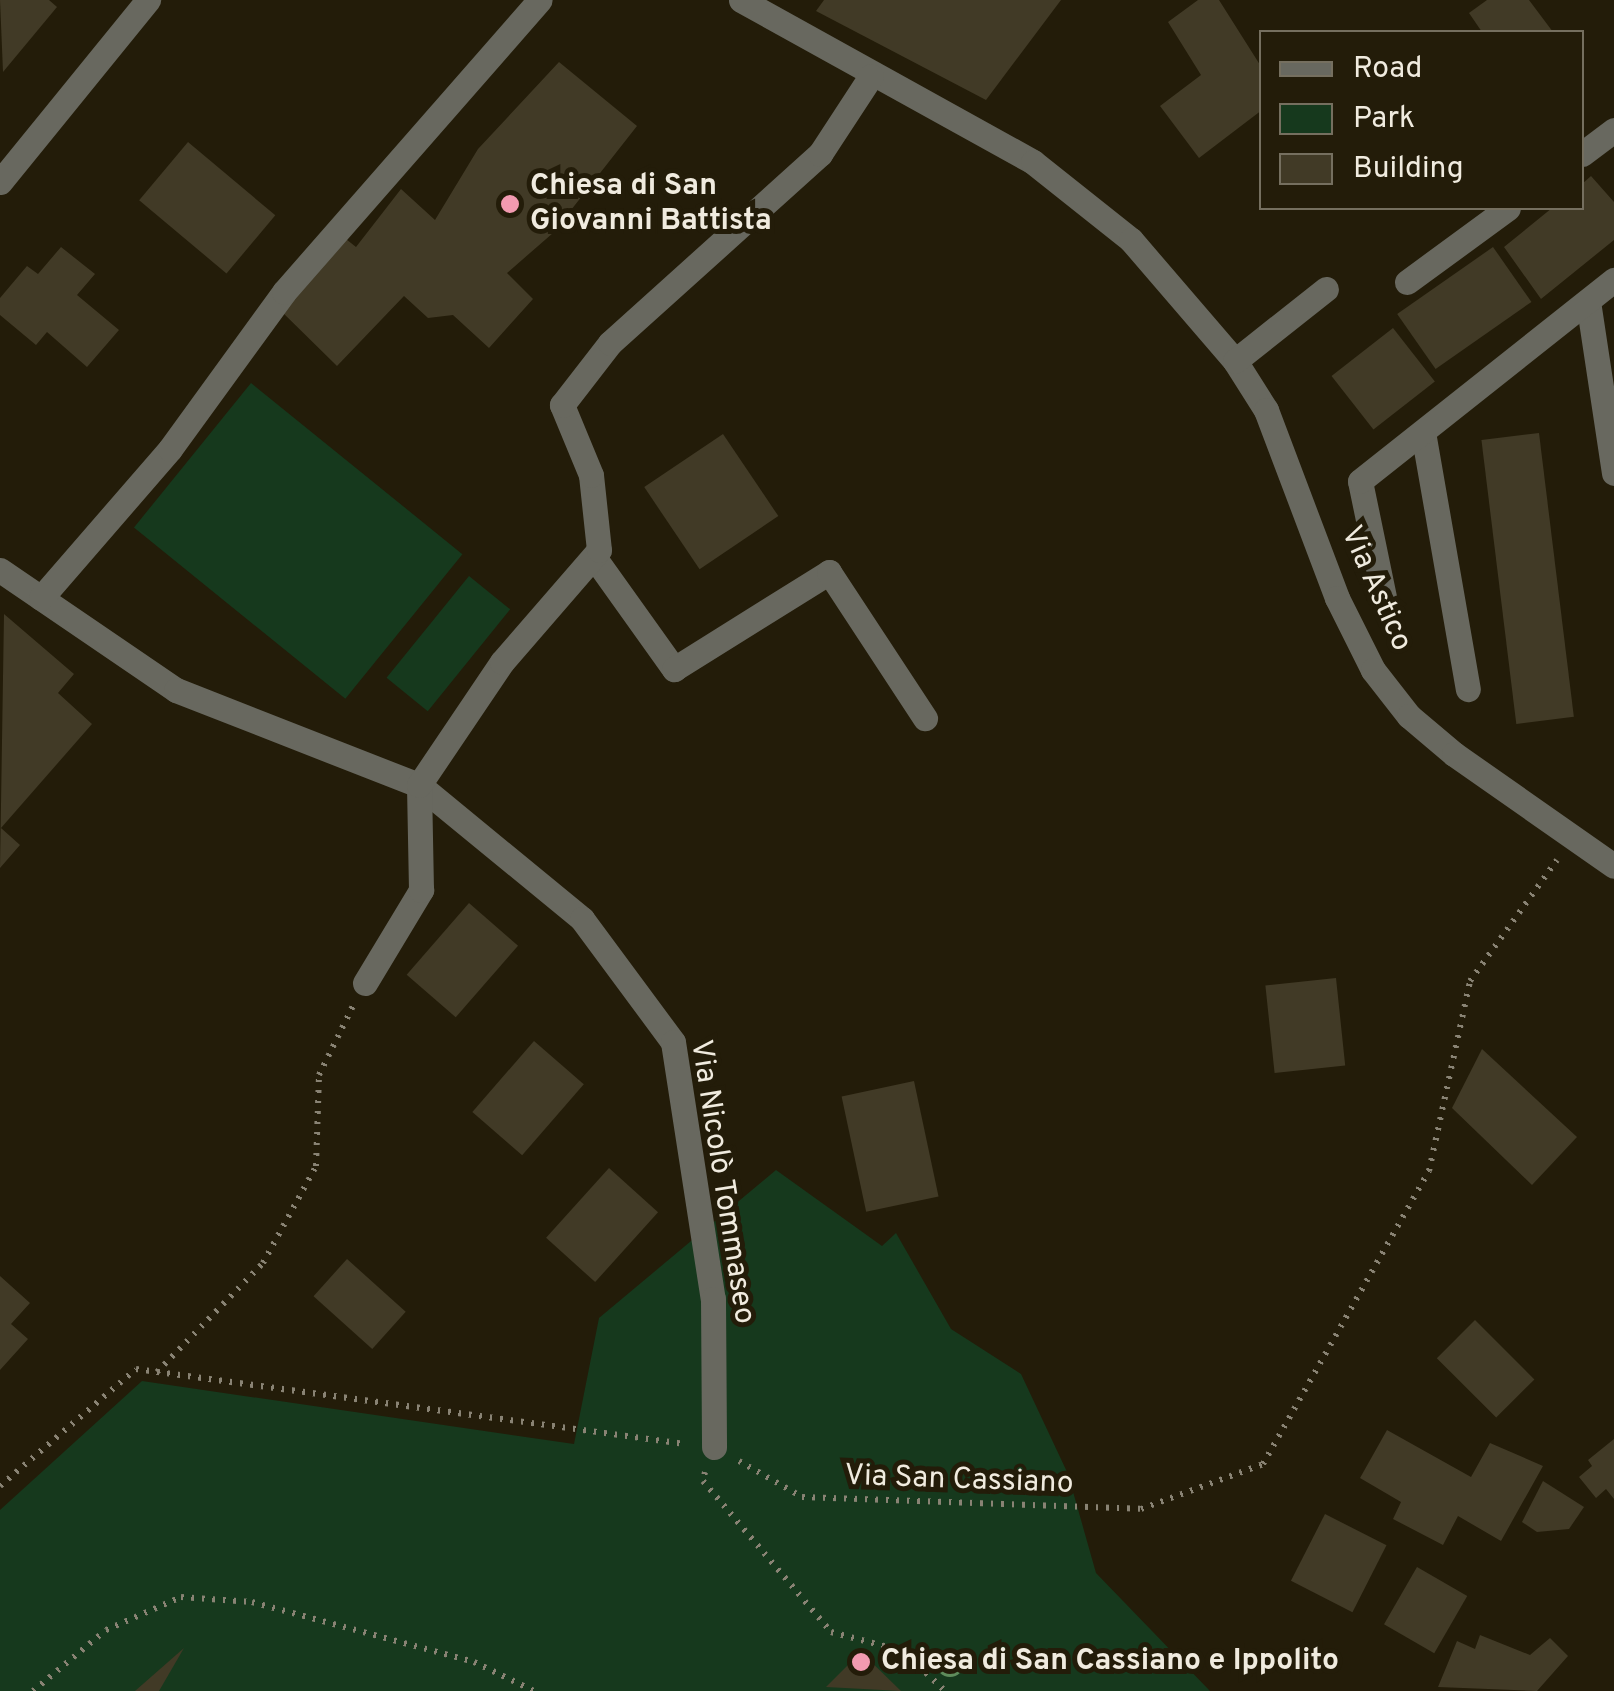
<!DOCTYPE html>
<meta charset="utf-8">
<style>
body{margin:0}
#map{position:relative;width:1614px;height:1691px;overflow:hidden;background:#231c09;font-family:Overpass,sans-serif}
div>[style]{position:absolute}
.green>*{inset:0;background:#16391d;transform-origin:0 0}
.building>*{inset:0;background:#413a26;transform-origin:0 0}
.path>*{height:6px;margin-top:-3px;transform-origin:0;background:repeating-linear-gradient(90deg,#898374 0 2.5px,transparent 0 10.5px)}
.minor>*{height:25px;margin:-12.5px;padding:0 12.5px;transform-origin:12.5px;border-radius:12.5px;background:#68685f}
.trees>*{width:28px;height:28px;margin:-14px;border-radius:50%;background:#5e8c5b}
.dots>*{width:28px;height:28px;translate:-50% -50%;box-sizing:border-box;border:5px solid #231c09;border-radius:50%}
span{translate:-50% -50%;white-space:nowrap;text-align:center;line-height:1.15;-webkit-text-stroke:10px #231c09;paint-order:stroke}
.poi-label{font-size:30px;color:#f0ebdf;font-weight:700}
.left{translate:0 -50%;text-align:left}
.street-label{font-size:30px;color:#f0ebdf}
.legend{position:absolute;left:1259px;top:30px;width:325px;height:180px;box-sizing:border-box;background:#231c09;border:2px solid #756f5f;margin:0;padding:12px 18px;list-style:none;font-size:30px;color:#f0ebdf}
.legend li{display:flex;align-items:center;gap:20px;height:50px}
.legend b{width:50px;border:2px solid #756f5f}
</style>
<div id="map">
<div class="green">
<div style="left:251px;top:383px;width:272px;height:186px;rotate:39deg"></div>
<div style="left:469px;top:576px;width:53px;height:131px;rotate:39deg"></div>
<div style="clip-path:polygon(776px 1170px,882px 1246px,896px 1233px,951px 1329px,1021px 1374px,1068px 1474px,1096px 1573px,1210px 1691px,0 1691px,0 1510px,142px 1381px,574px 1444px,599px 1318px)"></div>
</div>
<div class="building">
<div style="clip-path:polygon(0 0,49px 0,57px 7px,3px 72px)"></div>
<div style="clip-path:polygon(824px 0,1061px 0,986px 100px,816px 11px)"></div>
<div style="clip-path:polygon(1198px 0,1219px 0,1262px 68px,1262px 110px,1199px 158px,1160px 106px,1201px 75px,1168px 22px)"></div>
<div style="clip-path:polygon(1487px 0,1529px 0,1553px 32px,1482px 32px,1469px 13px)"></div>
<div style="clip-path:polygon(559px 62px,637px 126px,553px 233px,507px 273px,533px 299px,489px 348px,453px 315px,428px 318px,404px 296px,337px 366px,279px 309px,341px 235px,356px 247px,401px 189px,435px 220px,478px 149px)"></div>
<div style="left:188px;top:142px;width:114px;height:76px;rotate:40deg"></div>
<div style="clip-path:polygon(1591px 176px,1614px 202px,1614px 240px,1541px 299px,1504px 247px,1552px 208px,1582px 208px,1582px 184px)"></div>
<div style="clip-path:polygon(61px 247px,95px 274px,77px 295px,119px 330px,87px 367px,47px 332px,36px 345px,0 315px,0 298px,27px 266px,38px 274px)"></div>
<div style="left:1493px;top:247px;width:67px;height:117px;rotate:55deg"></div>
<div style="left:1393px;top:328px;width:68px;height:78px;rotate:52deg"></div>
<div style="left:1539px;top:433px;width:286px;height:58px;rotate:83deg"></div>
<div style="left:723px;top:434px;width:99px;height:95px;rotate:56deg"></div>
<div style="clip-path:polygon(4px 614px,74px 674px,58px 693px,92px 724px,1px 828px,20px 845px,0 868px)"></div>
<div style="left:469px;top:903px;width:65px;height:95px;rotate:41deg"></div>
<div style="left:1336px;top:978px;width:88px;height:71px;rotate:84deg"></div>
<div style="left:534px;top:1041px;width:66px;height:94px;rotate:41deg"></div>
<div style="clip-path:polygon(1482px 1049px,1577px 1137px,1532px 1185px,1452px 1108px)"></div>
<div style="left:914px;top:1081px;width:118px;height:74px;rotate:78deg"></div>
<div style="left:609px;top:1168px;width:66px;height:94px;rotate:42deg"></div>
<div style="left:347px;top:1259px;width:79px;height:50px;rotate:42deg"></div>
<div style="clip-path:polygon(0 1276px,30px 1303px,11px 1324px,28px 1339px,0 1370px)"></div>
<div style="left:1475px;top:1320px;width:84px;height:54px;rotate:45deg"></div>
<div style="clip-path:polygon(1387px 1430px,1471px 1477px,1490px 1443px,1543px 1466px,1501px 1541px,1458px 1516px,1443px 1545px,1393px 1519px,1401px 1502px,1360px 1478px)"></div>
<div style="clip-path:polygon(1614px 1439px,1614px 1499px,1606px 1489px,1596px 1498px,1579px 1477px,1592px 1466px,1588px 1460px)"></div>
<div style="clip-path:polygon(1543px 1481px,1584px 1507px,1569px 1529px,1537px 1532px,1522px 1522px)"></div>
<div style="left:1325px;top:1514px;width:69px;height:75px;rotate:27deg"></div>
<div style="left:1417px;top:1567px;width:58px;height:66px;rotate:30deg"></div>
<div style="clip-path:polygon(1480px 1635px,1530px 1655px,1550px 1638px,1568px 1656px,1537px 1691px,1438px 1687px,1457px 1641px,1475px 1649px)"></div>
<div style="clip-path:polygon(184px 1648px,159px 1691px,135px 1691px)"></div>
<div style="clip-path:polygon(861px 1652px,901px 1691px,826px 1687px)"></div>
</div>
<div class="path">
<div style="left:157px;top:1372px;width:152px;rotate:-45.8deg"></div>
<div style="left:263px;top:1263px;width:111px;rotate:-61.3deg"></div>
<div style="left:316px;top:1166px;width:91px;rotate:-88.1deg"></div>
<div style="left:319px;top:1075px;width:77px;rotate:-63.8deg"></div>
<div style="left:739px;top:1461px;width:73px;rotate:29.7deg"></div>
<div style="left:802px;top:1497px;width:339px;rotate:2deg"></div>
<div style="left:1141px;top:1509px;width:130px;rotate:-20.2deg"></div>
<div style="left:1263px;top:1464px;width:337px;rotate:-60.5deg"></div>
<div style="left:1429px;top:1171px;width:194px;rotate:-77.8deg"></div>
<div style="left:1470px;top:981px;width:149px;rotate:-54.3deg"></div>
<div style="left:705px;top:1472px;width:9px;rotate:103deg"></div>
<div style="left:703px;top:1481px;width:198px;rotate:49.7deg"></div>
<div style="left:831px;top:1632px;width:74px;rotate:14.8deg"></div>
<div style="left:903px;top:1651px;width:58px;rotate:43.6deg"></div>
<div style="left:0;top:1486px;width:179px;rotate:-40.7deg"></div>
<div style="left:136px;top:1369px;width:554px;rotate:7.78deg"></div>
<div style="left:33px;top:1691px;width:95px;rotate:-39.9deg"></div>
<div style="left:106px;top:1630px;width:82px;rotate:-23.7deg"></div>
<div style="left:181px;top:1597px;width:71px;rotate:4deg"></div>
<div style="left:252px;top:1602px;width:230px;rotate:15.1deg"></div>
<div style="left:474px;top:1662px;width:67px;rotate:25.8deg"></div>
</div>
<div class="minor">
<div style="left:741px;top:0;width:334px;rotate:29deg"></div>
<div style="left:1033px;top:162px;width:125px;rotate:38.5deg"></div>
<div style="left:1131px;top:240px;width:160px;rotate:49.3deg"></div>
<div style="left:1235px;top:361px;width:58px;rotate:57.7deg"></div>
<div style="left:1266px;top:410px;width:201px;rotate:69.3deg"></div>
<div style="left:1337px;top:598px;width:80px;rotate:63.4deg"></div>
<div style="left:1373px;top:670px;width:58px;rotate:52deg"></div>
<div style="left:1409px;top:716px;width:59px;rotate:40.2deg"></div>
<div style="left:1454px;top:754px;width:195px;rotate:35deg"></div>
<div style="left:1582px;top:154px;width:40px;rotate:-37deg"></div>
<div style="left:0;top:182px;width:235px;rotate:-50.9deg"></div>
<div style="left:1407px;top:282px;width:125px;rotate:-36.2deg"></div>
<div style="left:1588px;top:301px;width:174px;rotate:81.4deg"></div>
<div style="left:1235px;top:361px;width:116px;rotate:-38.4deg"></div>
<div style="left:1423px;top:432px;width:261px;rotate:80.1deg"></div>
<div style="left:594px;top:557px;width:138px;rotate:54.5deg"></div>
<div style="left:674px;top:669px;width:183px;rotate:-32deg"></div>
<div style="left:829px;top:572px;width:175px;rotate:56.7deg"></div>
<div style="left:0;top:570px;width:213px;rotate:34.3deg"></div>
<div style="left:176px;top:690px;width:261px;rotate:21.4deg"></div>
<div style="left:419px;top:785px;width:211px;rotate:39.4deg"></div>
<div style="left:582px;top:919px;width:153px;rotate:53.5deg"></div>
<div style="left:673px;top:1042px;width:260px;rotate:81.2deg"></div>
<div style="left:713px;top:1299px;width:148px;rotate:89.6deg"></div>
<div style="left:1384px;top:597px;width:118px;rotate:-101.7deg"></div>
<div style="left:1360px;top:481px;width:324px;rotate:-38.4deg"></div>
<div style="left:41px;top:598px;width:197px;rotate:-49.1deg"></div>
<div style="left:170px;top:449px;width:194px;rotate:-54deg"></div>
<div style="left:284px;top:292px;width:388px;rotate:-48.8deg"></div>
<div style="left:365px;top:983px;width:109px;rotate:-58.9deg"></div>
<div style="left:421px;top:890px;width:105px;rotate:-91.1deg"></div>
<div style="left:419px;top:785px;width:148px;rotate:-56deg"></div>
<div style="left:502px;top:662px;width:148px;rotate:-49.1deg"></div>
<div style="left:599px;top:550px;width:75px;rotate:-96.1deg"></div>
<div style="left:591px;top:475px;width:76px;rotate:-112.5deg"></div>
<div style="left:562px;top:405px;width:78px;rotate:-52.3deg"></div>
<div style="left:610px;top:343px;width:283px;rotate:-42deg"></div>
<div style="left:820px;top:154px;width:93px;rotate:-56.8deg"></div>
</div>
<div class="trees">
<div style="left:950px;top:1663px"></div>
</div>
<div class="dots">
<div style="left:510px;top:204px;background:#f29ab0"></div>
<div style="left:861px;top:1662px;background:#f29ab0"></div>
</div>
<div class="poi-label">
<span class="left" style="left:530px;top:204px">Chiesa di San<br>Giovanni Battista</span>
<span class="left" style="left:881px;top:1662px">Chiesa di San Cassiano e Ippolito</span>
</div>
<div class="street-label">
<span style="left:1375px;top:589px;rotate:66deg">Via Astico</span>
<span style="left:721px;top:1182px;rotate:81deg">Via Nicolò Tommaseo</span>
<span style="left:959px;top:1481px;rotate:2deg">Via San Cassiano</span>
</div>
<ul class="legend">
<li><b style="height:12px;background:#68685f"></b>Road</li>
<li><b style="height:28px;background:#16391d"></b>Park</li>
<li><b style="height:28px;background:#413a26"></b>Building</li>
</ul>
</div>
